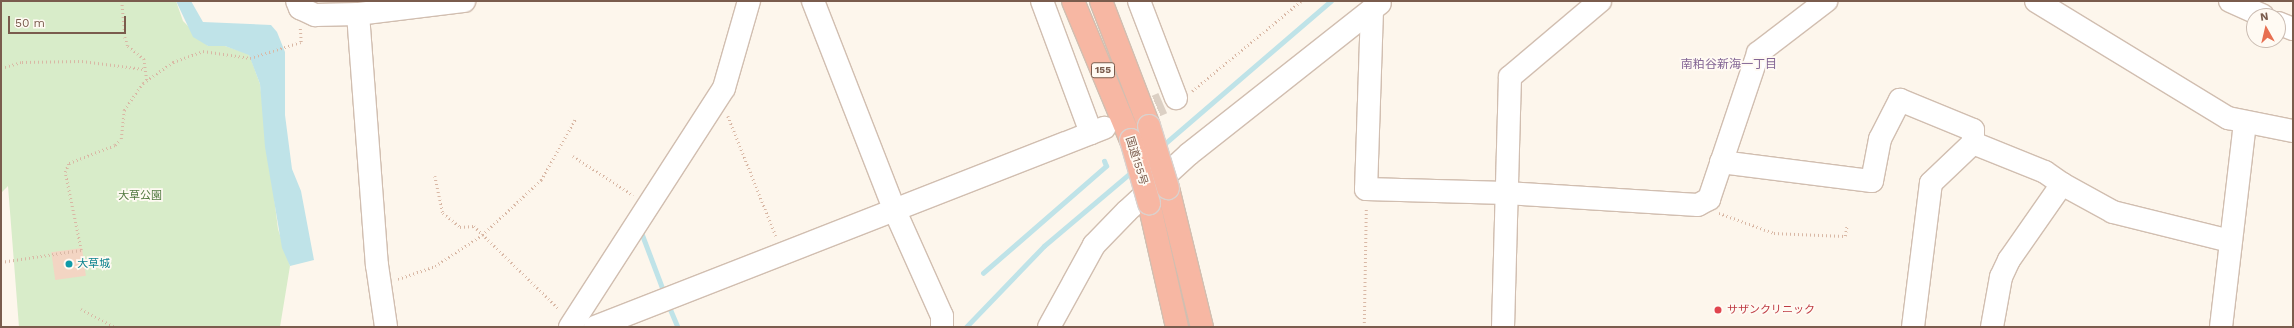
<!DOCTYPE html>
<meta charset="utf-8">
<style>
body{margin:0}
#map{position:relative;width:2294px;height:328px;overflow:hidden;background:#fdf6ec;font-family:"Work Sans","Noto Sans JP",sans-serif}
div>[style]{position:absolute}
.green>*{inset:0;background:#d8ecc9}
.water>*{inset:0;background:#bfe3e8}
.stream>*{height:4.5px;margin:-2.25px;padding:0 2.25px;transform-origin:2.25px;border-radius:2.25px;background:#bfe3e8}
.building>*{inset:0;background:#f3d5c3;transform-origin:0 0}
.minor-tunnel>*{height:22px;margin-top:-11px;transform-origin:0;background:repeating-linear-gradient(90deg,#dcd0c4 0 22px,transparent 0 33px)}
.path>*{height:2.5px;margin-top:-1.25px;transform-origin:0;background:repeating-linear-gradient(90deg,#d9b8a5 0 1px,transparent 0 4px)}
.roads{filter:drop-shadow(1px 0 #d1beb0) drop-shadow(-1px 0 #d1beb0) drop-shadow(0 1px #d1beb0) drop-shadow(0 -1px #d1beb0)}
.minor>*{height:22px;margin:-11px;padding:0 11px;transform-origin:11px;border-radius:11px;background:#fff}
.highway>*{height:22px;margin:-11px;padding:0 11px;transform-origin:11px;border-radius:11px;background:#f7b7a3}
.bridges{filter:drop-shadow(1px 0 #dad1cd) drop-shadow(-1px 0 #dad1cd) drop-shadow(0 1px #dad1cd) drop-shadow(0 -1px #dad1cd)}
.highway-bridge>*{height:22px;margin:-11px;padding:0 11px;transform-origin:11px;border-radius:11px;background:#f7b7a3}
.dots>*{width:11px;height:11px;translate:-50% -50%;box-sizing:border-box;border:2px solid #fffaf3;border-radius:50%}
span{translate:-50% -50%;white-space:nowrap;text-align:center;line-height:1.15;-webkit-text-stroke:3.5px #fffaf3;paint-order:stroke}
.shield-label span{padding:1px 3px;background:#fffaf3;border:1px solid;border-radius:3px;-webkit-text-stroke-width:0}
.shield-label{font-size:10px;color:#7a5c4d;font-weight:700}
.street-label{font-size:11px;color:#7a5c4d}
.park-label{font-size:11px;color:#537a41}
.culture-label{font-size:11px;color:#0d838f}
.left{translate:0 -50%;text-align:left}
.health-label{font-size:11px;color:#be3a42}
.neighbourhood-label{font-size:12px;color:#846695}
.frame{position:absolute;inset:0;border:2px solid #7a5c4d;pointer-events:none}
.north{position:absolute;left:2246px;top:8px;width:40px;height:40px;box-sizing:border-box;background:#fffaf3;border:1px solid #cabbb1;border-radius:50%;rotate:352deg;font-size:11px;font-weight:700;line-height:16px;text-align:center;color:#7a5c4d}
.north::after{content:'';display:block;margin:auto;width:14px;height:18px;background:#e76f51;clip-path:polygon(50% 0,100% 100%,50% 72%,0 100%)}
.scale{position:absolute;left:8px;top:16px;width:118px;height:18px;box-sizing:border-box;border:2px solid #7a5c4d;border-top:0;padding-left:5px;font-size:12px;line-height:14px;white-space:nowrap;color:#7a5c4d;-webkit-text-stroke:3px #fffaf3;paint-order:stroke}
</style>
<div id="map">
<div class="green">
<div style="clip-path:polygon(1px 1px,176px 1px,183px 21px,208px 46px,225px 46px,249px 54px,260px 84px,278px 229px,290px 266px,280px 327px,19px 327px,8px 186px,1px 193px)"></div>
</div>
<div class="water">
<div style="clip-path:polygon(176px 1px,191px 1px,203px 22px,271px 25px,277px 32px,285px 52px,285px 115px,292px 169px,301px 191px,314px 260px,290px 266px,282px 248px,265px 147px,260px 84px,249px 55px,225px 46px,208px 46px,193px 37px)"></div>
</div>
<div class="stream">
<div style="left:1161px;top:147px;width:224px;rotate:-40.7deg"></div>
<div style="left:641px;top:231px;width:65px;rotate:69.3deg"></div>
<div style="left:983px;top:273px;width:163px;rotate:-41deg"></div>
<div style="left:1106px;top:166px;width:5px;rotate:-112deg"></div>
<div style="left:669px;top:306px;width:23px;rotate:67deg"></div>
<div style="left:966px;top:327px;width:112px;rotate:-46.1deg"></div>
<div style="left:1044px;top:246px;width:118px;rotate:-40.2deg"></div>
</div>
<div class="building">
<div style="left:82px;top:248px;width:28px;height:31px;rotate:82deg"></div>
</div>
<div class="minor-tunnel">
<div style="left:1126px;top:119px;width:40px;rotate:-23.4deg"></div>
</div>
<div class="path">
<div style="left:122px;top:1px;width:36px;rotate:85deg"></div>
<div style="left:125px;top:37px;width:9px;rotate:72deg"></div>
<div style="left:128px;top:46px;width:21px;rotate:39deg"></div>
<div style="left:144px;top:59px;width:21px;rotate:82deg"></div>
<div style="left:1px;top:68px;width:22px;rotate:-16deg"></div>
<div style="left:22px;top:62px;width:60px;rotate:-1deg"></div>
<div style="left:82px;top:61px;width:62px;rotate:7.5deg"></div>
<div style="left:1192px;top:91px;width:141px;rotate:-39.5deg"></div>
<div style="left:728px;top:116px;width:129px;rotate:68.2deg"></div>
<div style="left:573px;top:156px;width:72px;rotate:33deg"></div>
<div style="left:435px;top:176px;width:38px;rotate:78deg"></div>
<div style="left:443px;top:213px;width:22px;rotate:39deg"></div>
<div style="left:460px;top:227px;width:14px;rotate:-4deg"></div>
<div style="left:474px;top:226px;width:119px;rotate:44.3deg"></div>
<div style="left:1719px;top:213px;width:59px;rotate:20deg"></div>
<div style="left:1774px;top:233px;width:71px;rotate:2.4deg"></div>
<div style="left:1845px;top:236px;width:11px;rotate:-80deg"></div>
<div style="left:1px;top:262px;width:81px;rotate:-8.5deg"></div>
<div style="left:81px;top:250px;width:80px;rotate:-101.6deg"></div>
<div style="left:65px;top:172px;width:10px;rotate:-66deg"></div>
<div style="left:69px;top:163px;width:49px;rotate:-21.4deg"></div>
<div style="left:115px;top:145px;width:8px;rotate:-45deg"></div>
<div style="left:121px;top:139px;width:29px;rotate:-84deg"></div>
<div style="left:124px;top:110px;width:33px;rotate:-55deg"></div>
<div style="left:143px;top:83px;width:37px;rotate:-35deg"></div>
<div style="left:173px;top:62px;width:32px;rotate:-20deg"></div>
<div style="left:203px;top:51px;width:48px;rotate:8.5deg"></div>
<div style="left:250px;top:58px;width:53px;rotate:-17.4deg"></div>
<div style="left:301px;top:42px;width:15px;rotate:-94deg"></div>
<div style="left:398px;top:279px;width:39px;rotate:-19deg"></div>
<div style="left:435px;top:266px;width:56px;rotate:-33.4deg"></div>
<div style="left:482px;top:235px;width:81px;rotate:-43deg"></div>
<div style="left:541px;top:180px;width:71px;rotate:-60.6deg"></div>
<div style="left:81px;top:309px;width:38px;rotate:28deg"></div>
<div style="left:1364px;top:327px;width:119px;rotate:-89deg"></div>
</div>
<div class="roads">
<div class="minor">
<div style="left:297px;top:1px;width:8px;rotate:67deg"></div>
<div style="left:300px;top:8px;width:17px;rotate:25deg"></div>
<div style="left:315px;top:15px;width:43px;rotate:-1.3deg"></div>
<div style="left:358px;top:14px;width:252px;rotate:85.7deg"></div>
<div style="left:377px;top:265px;width:63px;rotate:81.7deg"></div>
<div style="left:813px;top:1px;width:225px;rotate:68.7deg"></div>
<div style="left:895px;top:211px;width:115px;rotate:65.9deg"></div>
<div style="left:942px;top:316px;width:11px;rotate:90deg"></div>
<div style="left:1042px;top:1px;width:141px;rotate:69.6deg"></div>
<div style="left:1139px;top:1px;width:104px;rotate:69.1deg"></div>
<div style="left:2036px;top:1px;width:225px;rotate:31.4deg"></div>
<div style="left:2228px;top:118px;width:66px;rotate:11.3deg"></div>
<div style="left:2230px;top:1px;width:36px;rotate:24deg"></div>
<div style="left:1372px;top:10px;width:179px;rotate:91.9deg"></div>
<div style="left:1366px;top:189px;width:140px;rotate:1.6deg"></div>
<div style="left:1506px;top:193px;width:192px;rotate:3.6deg"></div>
<div style="left:1698px;top:205px;width:13px;rotate:-29deg"></div>
<div style="left:1709px;top:199px;width:154px;rotate:-71.4deg"></div>
<div style="left:1758px;top:53px;width:86px;rotate:-37.4deg"></div>
<div style="left:358px;top:14px;width:107px;rotate:-7deg"></div>
<div style="left:2278px;top:23px;width:16px;rotate:22deg"></div>
<div style="left:1721px;top:162px;width:152px;rotate:7.2deg"></div>
<div style="left:1872px;top:181px;width:43px;rotate:-79.2deg"></div>
<div style="left:1880px;top:139px;width:44px;rotate:-62.9deg"></div>
<div style="left:1900px;top:100px;width:79px;rotate:22.3deg"></div>
<div style="left:1973px;top:130px;width:13px;rotate:90deg"></div>
<div style="left:570px;top:327px;width:284px;rotate:-57.2deg"></div>
<div style="left:724px;top:88px;width:91px;rotate:-74deg"></div>
<div style="left:595px;top:327px;width:547px;rotate:-21.35deg"></div>
<div style="left:1049px;top:327px;width:94px;rotate:-61.2deg"></div>
<div style="left:1094px;top:245px;width:47px;rotate:-45.9deg"></div>
<div style="left:1127px;top:211px;width:84px;rotate:-42.6deg"></div>
<div style="left:1189px;top:154px;width:243px;rotate:-38.3deg"></div>
<div style="left:1503px;top:327px;width:250px;rotate:-88.4deg"></div>
<div style="left:1510px;top:77px;width:118px;rotate:-40.2deg"></div>
<div style="left:1913px;top:327px;width:145px;rotate:-82.9deg"></div>
<div style="left:1931px;top:183px;width:58px;rotate:-43.6deg"></div>
<div style="left:1973px;top:143px;width:78px;rotate:21.9deg"></div>
<div style="left:2045px;top:172px;width:21px;rotate:35deg"></div>
<div style="left:1992px;top:327px;width:51px;rotate:-79.8deg"></div>
<div style="left:2001px;top:277px;width:19px;rotate:-65deg"></div>
<div style="left:2009px;top:260px;width:93px;rotate:-55.1deg"></div>
<div style="left:2062px;top:184px;width:58px;rotate:28.8deg"></div>
<div style="left:2113px;top:212px;width:121px;rotate:13.9deg"></div>
<div style="left:2221px;top:327px;width:206px;rotate:-83.3deg"></div>
</div>
<div class="highway">
<div style="left:1073px;top:1px;width:151px;rotate:67.4deg"></div>
<div style="left:1101px;top:1px;width:134px;rotate:69deg"></div>
<div style="left:1168px;top:188px;width:143px;rotate:76.3deg"></div>
<div style="left:1149px;top:203px;width:127px;rotate:77.3deg"></div>
</div>
</div>
<div class="bridges">
<div class="highway-bridge">
<div style="left:1149px;top:126px;width:65px;rotate:73deg"></div>
<div style="left:1131px;top:140px;width:66px;rotate:74.1deg"></div>
</div>
</div>
<div class="dots">
<div style="left:69px;top:264px;background:#0f9aa8"></div>
<div style="left:1718px;top:310px;background:#e0444e"></div>
</div>
<div class="shield-label">
<span style="left:1103px;top:70px">155</span>
</div>
<div class="street-label">
<span style="left:1136px;top:161px;rotate:73deg">国道155号</span>
</div>
<div class="park-label">
<span style="left:140px;top:196px">大草公園</span>
</div>
<div class="culture-label">
<span class="left" style="left:77px;top:264px">大草城</span>
</div>
<div class="health-label">
<span class="left" style="left:1727px;top:310px">サザンクリニック</span>
</div>
<div class="neighbourhood-label">
<span style="left:1729px;top:65px">南粕谷新海一丁目</span>
</div>
<div class="frame"></div>
<div class="north">N</div>
<div class="scale">50 m</div>
</div>
